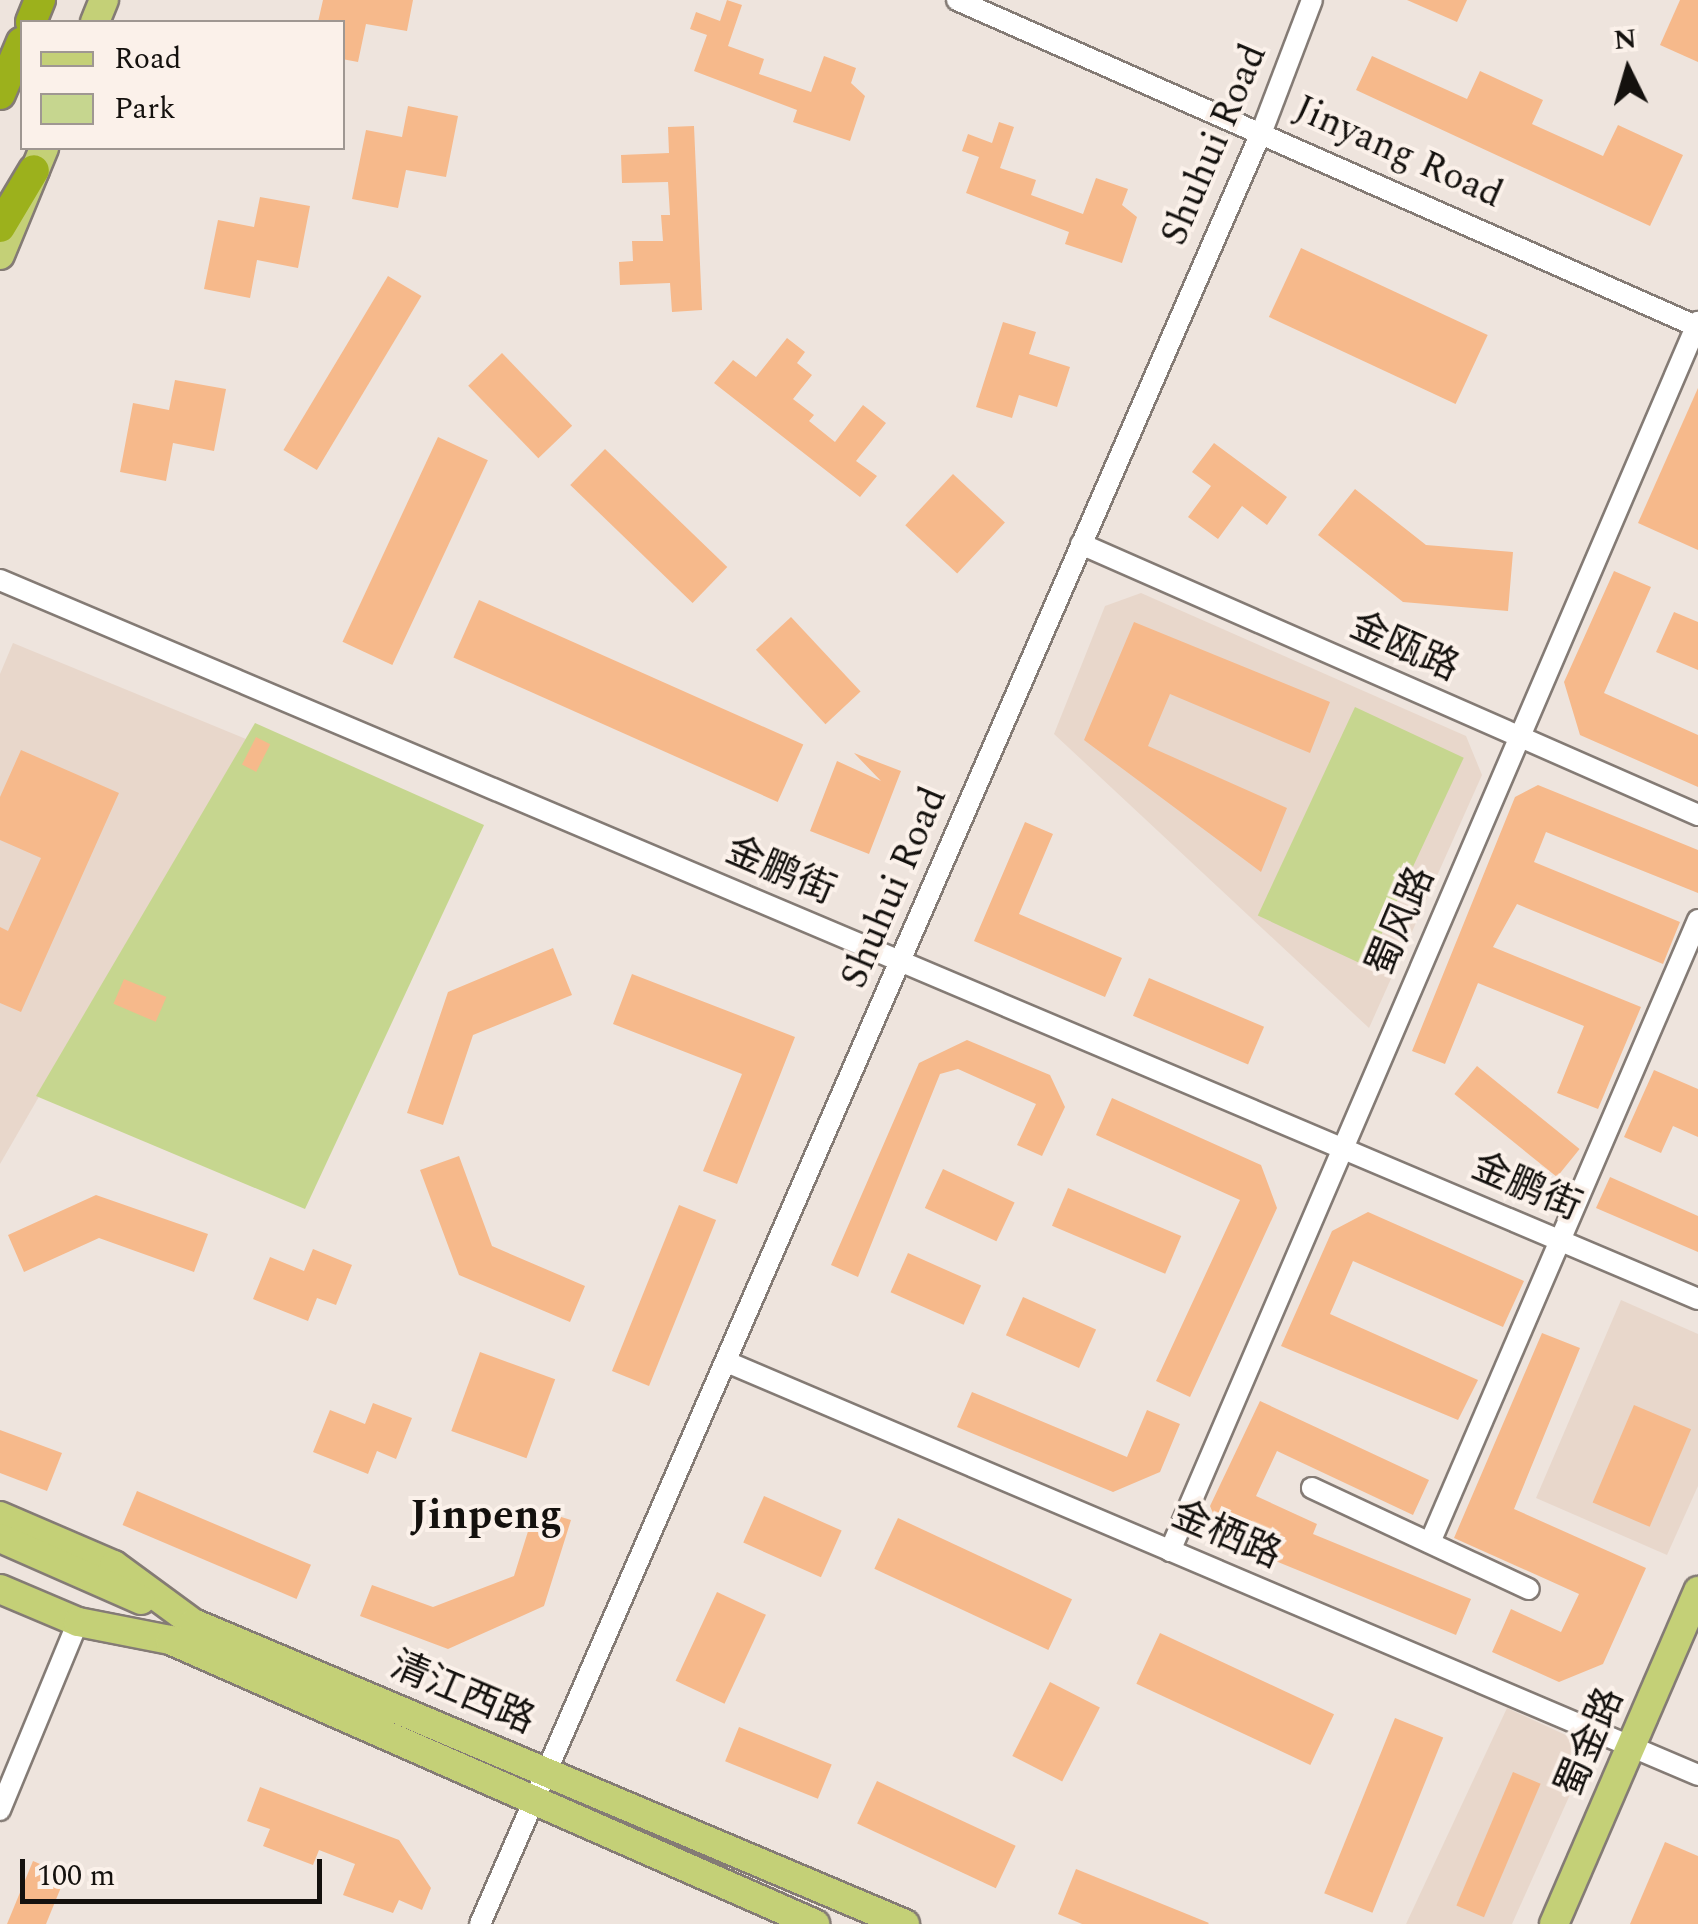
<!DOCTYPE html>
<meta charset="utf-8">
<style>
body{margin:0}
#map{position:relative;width:1698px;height:1924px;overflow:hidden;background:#eee4dd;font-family:Spectral,"Noto Sans SC",serif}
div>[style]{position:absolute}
.built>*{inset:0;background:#e8d7cb}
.green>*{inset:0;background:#c6d68f;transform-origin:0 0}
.building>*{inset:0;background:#f6b98b;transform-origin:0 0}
.roads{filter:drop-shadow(2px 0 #847b75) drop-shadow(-2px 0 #847b75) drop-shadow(0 2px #847b75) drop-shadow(0 -2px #847b75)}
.minor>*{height:20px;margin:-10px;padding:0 10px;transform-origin:10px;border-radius:10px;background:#fff}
.major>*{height:28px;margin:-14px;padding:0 14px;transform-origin:14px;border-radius:14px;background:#c4d077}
.highway>*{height:30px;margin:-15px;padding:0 15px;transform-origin:15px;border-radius:15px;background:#9cb11c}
span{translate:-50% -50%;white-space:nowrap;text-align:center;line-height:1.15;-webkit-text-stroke:8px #fbf1ea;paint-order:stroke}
.street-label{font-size:38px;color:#14110e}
.quarter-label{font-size:42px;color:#14110e;font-weight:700}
.legend{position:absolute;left:20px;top:20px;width:325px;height:130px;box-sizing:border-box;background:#fbf1ea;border:2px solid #9f9792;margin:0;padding:12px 18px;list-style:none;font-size:30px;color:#14110e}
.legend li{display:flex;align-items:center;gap:20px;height:50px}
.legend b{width:50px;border:2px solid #9f9792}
.north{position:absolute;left:1578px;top:20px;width:100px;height:100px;-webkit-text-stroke:8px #fbf1ea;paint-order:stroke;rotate:355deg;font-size:28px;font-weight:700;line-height:40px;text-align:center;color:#14110e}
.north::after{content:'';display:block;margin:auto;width:35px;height:45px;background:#14110e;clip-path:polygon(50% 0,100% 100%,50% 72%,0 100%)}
.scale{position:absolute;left:20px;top:1859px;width:302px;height:45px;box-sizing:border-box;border:5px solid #14110e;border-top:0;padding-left:12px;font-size:30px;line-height:35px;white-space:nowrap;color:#14110e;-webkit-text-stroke:8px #fbf1ea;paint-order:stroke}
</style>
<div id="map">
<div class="built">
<div style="clip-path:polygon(1141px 593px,1466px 736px,1482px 775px,1369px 1028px,1054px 734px,1105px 606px)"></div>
<div style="clip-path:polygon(13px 643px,246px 739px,0 1164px,0 674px)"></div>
<div style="clip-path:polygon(1621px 1300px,1698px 1334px,1698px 1486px,1667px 1555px,1536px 1498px)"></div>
<div style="clip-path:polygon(1507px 1708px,1570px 1737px,1581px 1770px,1512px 1924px,1406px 1924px)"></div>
</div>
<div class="green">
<div style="left:1355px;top:707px;width:120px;height:230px;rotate:25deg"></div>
<div style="clip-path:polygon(255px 723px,484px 825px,305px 1209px,36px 1096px)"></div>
</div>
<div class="building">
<div style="clip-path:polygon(323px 0,413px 0,407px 31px,366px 24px,358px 62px,342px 59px,342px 22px,318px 22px)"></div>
<div style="clip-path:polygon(727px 0,742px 5px,728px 46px,764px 59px,759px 74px,811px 92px,824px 56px,856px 68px,851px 83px,865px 96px,850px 141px,793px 122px,797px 110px,694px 71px,707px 35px,690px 29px,696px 12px,720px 21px)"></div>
<div style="clip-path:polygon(1407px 0,1467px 0,1457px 22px)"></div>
<div style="clip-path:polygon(1680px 0,1698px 0,1698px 62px,1660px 45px)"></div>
<div style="clip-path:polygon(1372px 56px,1467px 99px,1480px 71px,1543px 100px,1532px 124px,1603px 156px,1618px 125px,1683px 155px,1650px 226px,1356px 90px)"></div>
<div style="clip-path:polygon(408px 106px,458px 116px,446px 177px,406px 170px,398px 208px,352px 199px,366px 130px,402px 137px)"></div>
<div style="clip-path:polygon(999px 122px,1014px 127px,1000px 168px,1036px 180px,1031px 195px,1083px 214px,1096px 178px,1128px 189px,1122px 205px,1137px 217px,1122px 263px,1065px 244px,1069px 232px,966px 193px,979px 157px,962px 151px,968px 134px,992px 143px)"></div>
<div style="clip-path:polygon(694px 126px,702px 310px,672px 312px,670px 283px,620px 285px,619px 262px,633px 261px,632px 241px,663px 241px,661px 215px,670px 215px,668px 182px,622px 183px,621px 155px,669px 153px,668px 127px)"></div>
<div style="clip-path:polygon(260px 197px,310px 206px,298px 268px,257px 260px,250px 298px,204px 289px,218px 220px,254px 227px)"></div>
<div style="left:1301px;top:248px;width:206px;height:76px;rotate:25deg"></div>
<div style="left:388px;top:276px;width:39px;height:203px;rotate:31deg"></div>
<div style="clip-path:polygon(1003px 322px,1036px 332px,1029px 354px,1070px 367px,1057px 407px,1019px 395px,1012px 418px,976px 407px)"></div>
<div style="clip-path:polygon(787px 338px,805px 352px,797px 363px,812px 375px,793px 399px,814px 415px,809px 421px,835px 442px,863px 405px,886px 423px,856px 461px,877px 476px,860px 497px,714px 383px,733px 360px,756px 377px)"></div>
<div style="left:502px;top:353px;width:101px;height:47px;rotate:46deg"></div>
<div style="clip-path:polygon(175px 380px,226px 389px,214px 451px,173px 443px,166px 481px,120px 472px,133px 403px,169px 410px)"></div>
<div style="clip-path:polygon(1698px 388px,1698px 550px,1638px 523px)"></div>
<div style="left:438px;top:437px;width:55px;height:226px;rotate:25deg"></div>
<div style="clip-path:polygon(1214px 443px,1287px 497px,1267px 525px,1242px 506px,1218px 539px,1188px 517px,1211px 486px,1192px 472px)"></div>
<div style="left:605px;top:449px;width:170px;height:50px;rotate:44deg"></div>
<div style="left:953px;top:474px;width:71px;height:70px;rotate:43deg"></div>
<div style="clip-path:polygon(1355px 489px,1426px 545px,1513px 552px,1508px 611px,1403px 602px,1318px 535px)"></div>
<div style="clip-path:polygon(1614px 571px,1651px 587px,1604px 693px,1698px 735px,1698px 787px,1580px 735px,1564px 682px)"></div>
<div style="left:479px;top:600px;width:355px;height:63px;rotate:24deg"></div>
<div style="clip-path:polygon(1674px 612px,1698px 622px,1698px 670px,1656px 652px)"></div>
<div style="left:791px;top:617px;width:102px;height:48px;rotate:47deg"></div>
<div style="clip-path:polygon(1134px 622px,1330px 702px,1310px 753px,1170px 694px,1148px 746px,1287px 808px,1261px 872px,1084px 740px)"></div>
<div style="left:256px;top:737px;width:16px;height:31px;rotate:27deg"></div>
<div style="clip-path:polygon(21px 750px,119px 793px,21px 1012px,0 1003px,0 927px,8px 931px,41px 858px,0 840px,0 797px)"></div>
<div style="clip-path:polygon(854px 753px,901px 771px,869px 854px,810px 831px,837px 761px,881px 781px)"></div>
<div style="clip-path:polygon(1538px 785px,1698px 850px,1698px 893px,1546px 832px,1534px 862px,1680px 922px,1663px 964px,1517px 904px,1493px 947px,1641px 1007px,1598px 1109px,1557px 1093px,1584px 1026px,1478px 983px,1445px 1064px,1412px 1051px,1515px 797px)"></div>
<div style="clip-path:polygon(1025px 822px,1053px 834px,1019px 914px,1122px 958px,1105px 997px,974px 941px)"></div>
<div style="clip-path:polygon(553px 948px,572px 995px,473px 1035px,443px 1125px,407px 1113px,448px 992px)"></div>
<div style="clip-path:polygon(632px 974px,795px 1037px,737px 1184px,703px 1171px,742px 1074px,613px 1024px)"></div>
<div style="left:1149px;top:978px;width:125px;height:41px;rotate:23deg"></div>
<div style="left:124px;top:979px;width:46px;height:27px;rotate:23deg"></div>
<div style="clip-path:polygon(967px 1040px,1050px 1075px,1065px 1107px,1042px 1156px,1017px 1145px,1036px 1104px,958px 1069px,940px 1074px,858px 1277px,831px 1265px,919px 1063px)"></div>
<div style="left:1477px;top:1066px;width:132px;height:36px;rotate:39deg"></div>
<div style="clip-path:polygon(1654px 1070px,1698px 1089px,1698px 1137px,1673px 1126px,1661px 1153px,1624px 1137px)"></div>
<div style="clip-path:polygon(1112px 1098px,1261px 1165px,1277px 1208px,1190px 1397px,1156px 1381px,1240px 1200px,1096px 1135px)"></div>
<div style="clip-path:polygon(459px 1156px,492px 1246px,585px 1286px,570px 1322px,459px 1275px,420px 1170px)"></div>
<div style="left:943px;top:1169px;width:79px;height:43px;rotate:25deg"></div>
<div style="clip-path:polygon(1610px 1177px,1698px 1216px,1698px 1252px,1596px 1208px)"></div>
<div style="left:1068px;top:1188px;width:123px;height:41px;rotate:23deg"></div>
<div style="clip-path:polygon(96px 1195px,208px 1234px,194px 1272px,99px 1238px,24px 1272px,8px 1235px)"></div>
<div style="left:679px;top:1205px;width:40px;height:179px;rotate:22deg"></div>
<div style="clip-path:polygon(1368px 1212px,1524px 1281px,1503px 1327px,1353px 1261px,1330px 1314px,1478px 1380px,1458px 1420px,1281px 1346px,1332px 1231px)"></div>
<div style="clip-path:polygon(313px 1249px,352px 1265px,336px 1305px,317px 1298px,308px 1321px,253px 1299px,270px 1257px,304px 1271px)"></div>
<div style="left:908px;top:1253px;width:80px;height:43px;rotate:24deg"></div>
<div style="left:1023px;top:1297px;width:80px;height:42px;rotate:24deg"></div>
<div style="clip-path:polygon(1542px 1333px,1580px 1348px,1514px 1509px,1646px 1568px,1603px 1664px,1559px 1682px,1492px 1652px,1511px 1609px,1561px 1632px,1579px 1594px,1454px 1538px)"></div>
<div style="left:480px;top:1352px;width:80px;height:84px;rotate:20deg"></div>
<div style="clip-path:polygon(972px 1392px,1127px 1457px,1147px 1410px,1180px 1424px,1160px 1472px,1113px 1492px,957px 1427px)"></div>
<div style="clip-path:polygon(1260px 1401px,1429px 1480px,1413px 1515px,1277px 1451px,1256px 1496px,1317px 1524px,1313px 1534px,1471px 1599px,1456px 1635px,1224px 1540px,1210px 1506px)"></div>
<div style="clip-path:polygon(373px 1403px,412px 1418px,396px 1459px,377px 1451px,368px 1474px,313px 1452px,330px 1410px,365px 1424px)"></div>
<div style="left:1634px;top:1405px;width:62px;height:106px;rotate:23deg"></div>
<div style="clip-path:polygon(0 1430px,62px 1453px,47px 1491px,0 1473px)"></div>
<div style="left:137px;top:1491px;width:189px;height:37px;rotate:23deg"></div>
<div style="left:764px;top:1496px;width:85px;height:51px;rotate:24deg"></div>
<div style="clip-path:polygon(535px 1509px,571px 1520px,544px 1606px,448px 1649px,360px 1616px,372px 1585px,433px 1607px,514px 1576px)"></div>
<div style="left:898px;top:1518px;width:192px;height:56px;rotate:25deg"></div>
<div style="left:717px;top:1592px;width:54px;height:98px;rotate:25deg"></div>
<div style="left:1160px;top:1633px;width:192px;height:56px;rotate:25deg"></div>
<div style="left:1050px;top:1682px;width:56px;height:83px;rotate:27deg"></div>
<div style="left:1395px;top:1718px;width:52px;height:189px;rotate:22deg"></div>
<div style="left:739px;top:1727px;width:100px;height:37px;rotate:22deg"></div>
<div style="left:1513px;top:1772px;width:30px;height:145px;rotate:23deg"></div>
<div style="left:877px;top:1781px;width:153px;height:47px;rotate:25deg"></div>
<div style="clip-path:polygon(260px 1787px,399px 1840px,431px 1888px,422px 1910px,399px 1900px,393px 1913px,343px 1895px,355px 1864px,319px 1850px,313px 1865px,263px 1846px,270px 1829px,247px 1821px)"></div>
<div style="clip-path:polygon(1665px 1842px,1698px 1856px,1698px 1924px,1630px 1924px)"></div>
<div style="clip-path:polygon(33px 1861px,66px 1875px,46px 1924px,7px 1924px)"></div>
<div style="clip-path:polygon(1076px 1869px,1209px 1923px,1208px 1924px,1082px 1924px,1058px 1914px)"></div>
</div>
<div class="roads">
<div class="minor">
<div style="left:957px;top:0;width:810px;rotate:23.81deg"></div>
<div style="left:1081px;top:544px;width:674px;rotate:23.71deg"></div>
<div style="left:0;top:580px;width:1844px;rotate:22.95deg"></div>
<div style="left:727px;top:1362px;width:1055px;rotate:23.04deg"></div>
<div style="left:1312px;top:1488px;width:239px;rotate:25deg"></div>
<div style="left:1431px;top:1540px;width:675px;rotate:-66.7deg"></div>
<div style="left:1170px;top:1551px;width:1338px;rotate:-66.75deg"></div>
<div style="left:0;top:1810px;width:204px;rotate:-67.5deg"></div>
<div style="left:480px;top:1924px;width:1956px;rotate:-66.44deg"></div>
<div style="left:1262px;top:131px;width:140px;rotate:-69.1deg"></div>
</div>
<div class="major">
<div style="left:95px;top:22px;width:24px;rotate:-68deg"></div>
<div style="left:0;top:255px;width:116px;rotate:-67.6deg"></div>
<div style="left:0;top:1516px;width:124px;rotate:23.3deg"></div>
<div style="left:114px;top:1565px;width:98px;rotate:36.3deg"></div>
<div style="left:193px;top:1623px;width:773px;rotate:22.92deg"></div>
<div style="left:0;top:1538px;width:154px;rotate:23.7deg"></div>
<div style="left:0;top:1589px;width:85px;rotate:22.9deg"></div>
<div style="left:78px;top:1622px;width:94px;rotate:11.1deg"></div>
<div style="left:170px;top:1640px;width:705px;rotate:23.76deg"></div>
<div style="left:1554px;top:1924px;width:363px;rotate:-66.6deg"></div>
</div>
<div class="highway">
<div style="left:31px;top:22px;width:24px;rotate:-68deg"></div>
<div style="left:0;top:94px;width:56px;rotate:-67.1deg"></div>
<div style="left:0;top:227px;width:66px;rotate:-59.2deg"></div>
</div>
</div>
<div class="street-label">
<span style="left:1215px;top:145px;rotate:-67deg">Shuhui Road</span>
<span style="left:1398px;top:153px;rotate:24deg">Jinyang Road</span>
<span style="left:1404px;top:648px;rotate:24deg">金瓯路</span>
<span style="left:780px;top:872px;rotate:23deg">金鹏街</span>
<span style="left:895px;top:888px;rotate:-67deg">Shuhui Road</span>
<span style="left:1402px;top:922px;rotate:-67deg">蜀风路</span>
<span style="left:1526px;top:1188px;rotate:23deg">金鹏街</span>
<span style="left:1226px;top:1536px;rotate:23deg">金栖路</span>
<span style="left:462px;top:1694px;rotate:23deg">清江西路</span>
<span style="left:1591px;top:1743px;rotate:-67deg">蜀金路</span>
</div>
<div class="quarter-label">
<span style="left:486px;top:1516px">Jinpeng</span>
</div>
<ul class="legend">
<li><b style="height:12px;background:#c4d077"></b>Road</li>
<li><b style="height:28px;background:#c6d68f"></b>Park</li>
</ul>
<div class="north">N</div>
<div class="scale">100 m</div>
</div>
